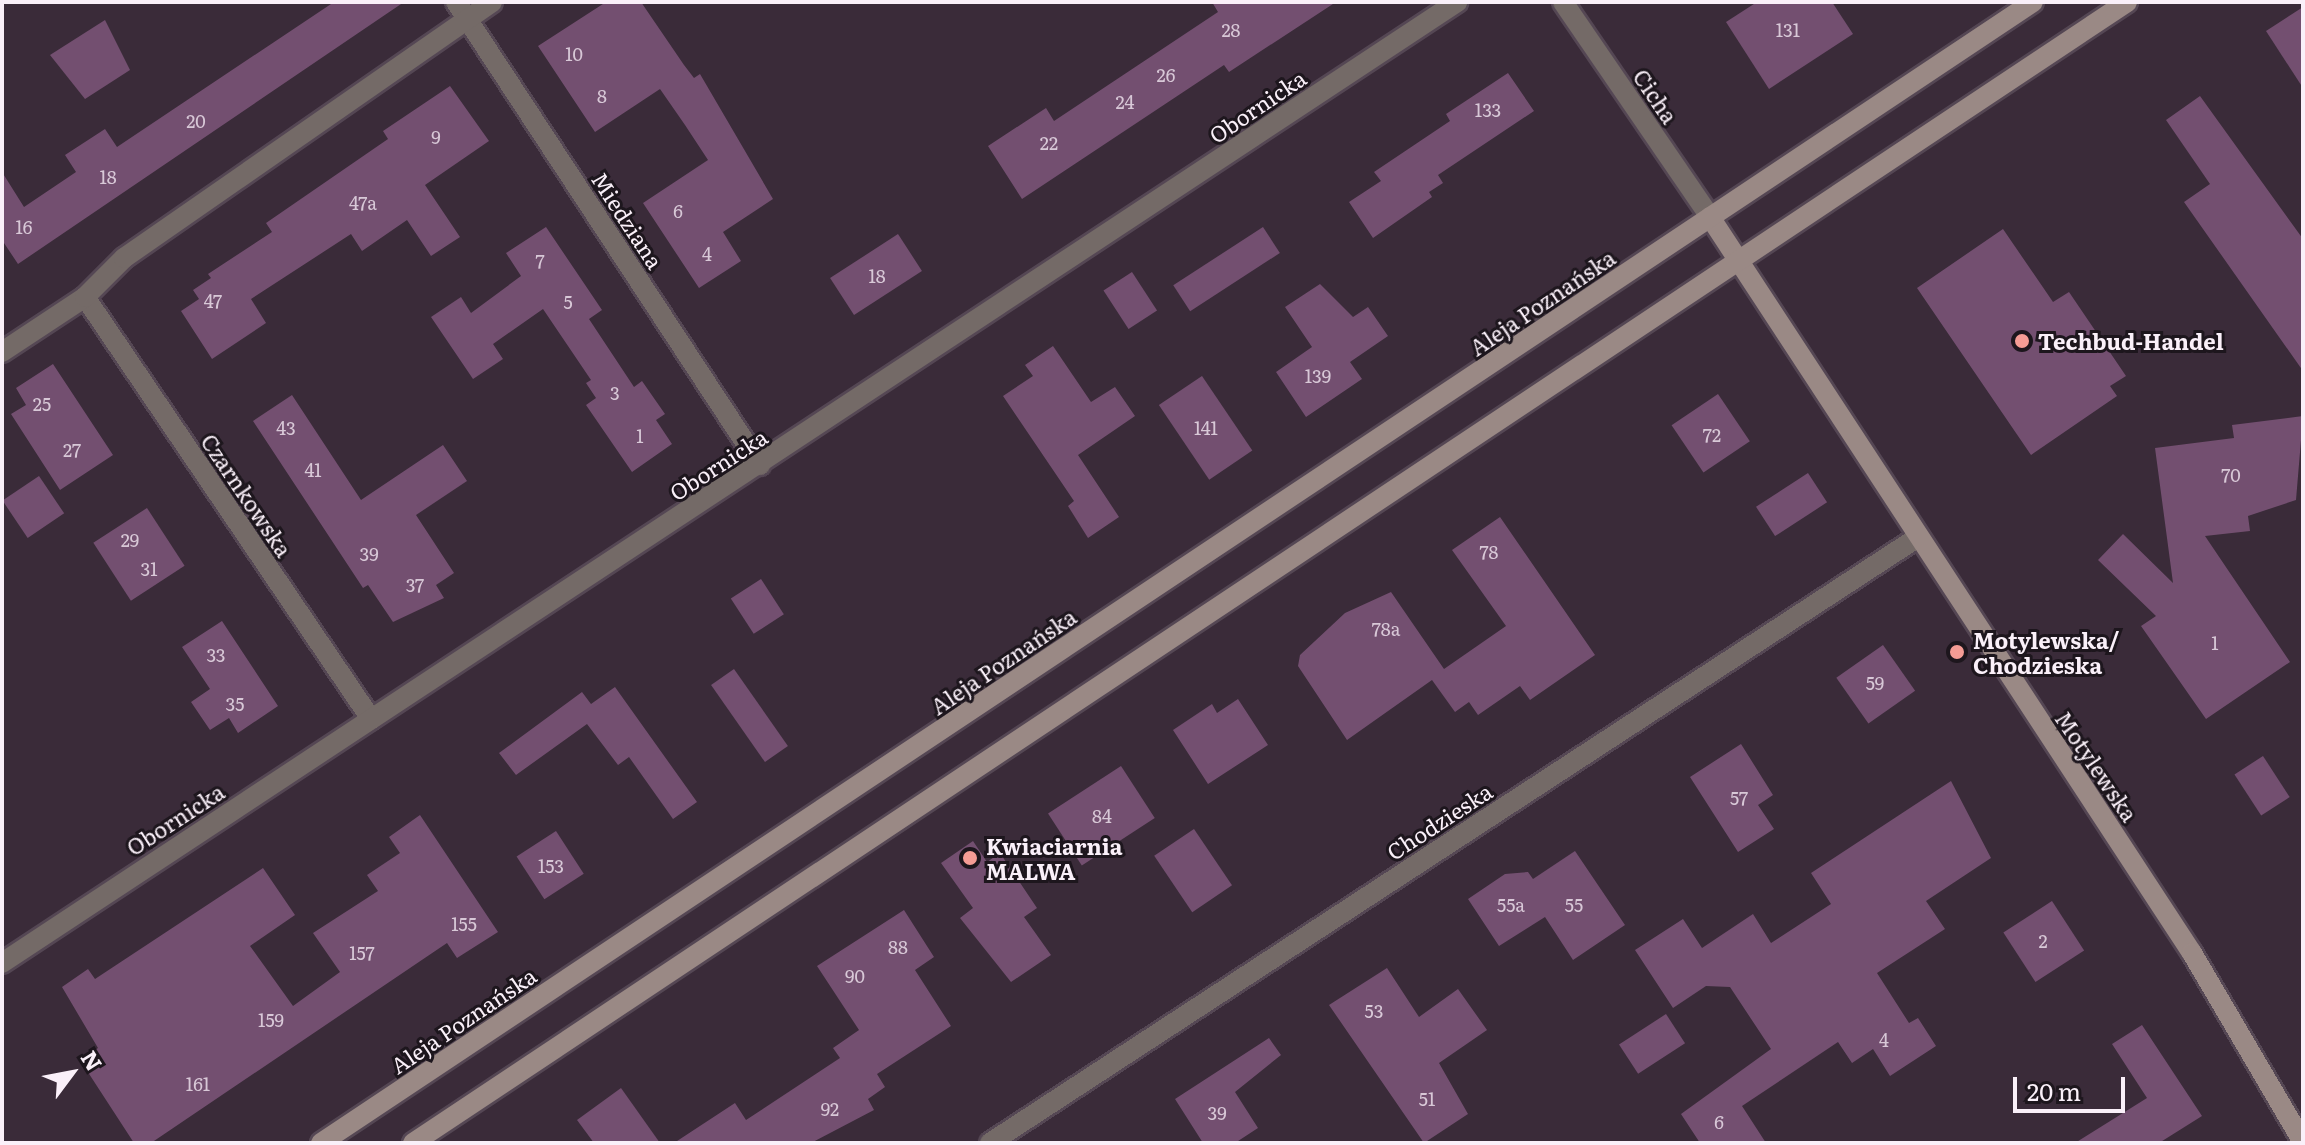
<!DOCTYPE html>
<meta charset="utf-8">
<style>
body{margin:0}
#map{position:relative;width:2305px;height:1145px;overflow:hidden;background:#3a2b39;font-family:Literata,serif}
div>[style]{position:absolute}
.building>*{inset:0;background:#734f70;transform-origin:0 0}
.roads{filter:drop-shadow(2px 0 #554754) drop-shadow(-2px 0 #554754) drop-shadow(0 2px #554754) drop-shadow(0 -2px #554754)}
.street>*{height:20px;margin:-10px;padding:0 10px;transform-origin:10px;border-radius:10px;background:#746a67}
.secondary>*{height:20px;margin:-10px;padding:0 10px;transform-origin:10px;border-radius:10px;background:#9a8985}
.dots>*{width:22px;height:22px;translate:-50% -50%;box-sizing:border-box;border:4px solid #1d161d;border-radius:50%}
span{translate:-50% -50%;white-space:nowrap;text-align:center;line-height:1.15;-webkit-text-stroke:6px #1d161d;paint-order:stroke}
.number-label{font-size:18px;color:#d8c8d7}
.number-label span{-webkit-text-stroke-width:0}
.street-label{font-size:22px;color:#faf0f9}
.poi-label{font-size:22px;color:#faf0f9;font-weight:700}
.left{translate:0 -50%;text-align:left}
.frame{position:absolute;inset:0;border:4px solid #faf0f9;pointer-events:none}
.north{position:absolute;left:32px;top:1033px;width:80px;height:80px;-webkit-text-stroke:6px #1d161d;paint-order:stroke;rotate:58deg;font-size:22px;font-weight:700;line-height:32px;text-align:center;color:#faf0f9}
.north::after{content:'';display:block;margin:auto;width:28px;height:36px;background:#faf0f9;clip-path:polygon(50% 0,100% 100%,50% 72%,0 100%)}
.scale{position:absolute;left:2013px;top:1077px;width:112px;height:36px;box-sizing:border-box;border:4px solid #faf0f9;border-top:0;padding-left:10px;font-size:24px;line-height:28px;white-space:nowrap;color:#faf0f9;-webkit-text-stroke:6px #1d161d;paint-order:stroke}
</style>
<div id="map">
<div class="building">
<div style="clip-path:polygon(334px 2px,404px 2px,18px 264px,2px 240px,2px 172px,24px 207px,76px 172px,65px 155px,105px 129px,117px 147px)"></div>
<div style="clip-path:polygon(606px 2px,641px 2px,684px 65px,694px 78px,700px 74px,773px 199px,723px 232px,741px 261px,699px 288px,643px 203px,708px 160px,685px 125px,660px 89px,595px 132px,538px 46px)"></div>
<div style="clip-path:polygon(1212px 2px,1336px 2px,1229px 72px,1224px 65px,1022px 199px,988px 146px,1046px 108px,1054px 121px,1218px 12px)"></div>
<div style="clip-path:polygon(1757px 2px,1832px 2px,1853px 34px,1769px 89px,1726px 22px)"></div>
<div style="clip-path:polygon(2303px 7px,2303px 88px,2266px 31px)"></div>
<div style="clip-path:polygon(105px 20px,130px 70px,85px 99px,50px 55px)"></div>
<div style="clip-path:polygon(1508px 73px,1534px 111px,1438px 175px,1443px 183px,1429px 192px,1432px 197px,1373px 238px,1349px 202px,1381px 181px,1374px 172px,1450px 121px,1446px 114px)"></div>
<div style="clip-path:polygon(450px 86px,489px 141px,425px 185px,460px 237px,431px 256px,407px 220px,362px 251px,351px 234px,251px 299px,266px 323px,212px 359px,181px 311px,199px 299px,193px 290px,211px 278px,208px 274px,272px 232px,266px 223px,388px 139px,383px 131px)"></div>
<div style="clip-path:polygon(2200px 96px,2303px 239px,2303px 371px,2184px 202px,2210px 184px,2166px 120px)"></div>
<div style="clip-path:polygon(546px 227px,602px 310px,589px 319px,634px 387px,642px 381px,665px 414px,656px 420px,672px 444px,632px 472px,586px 405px,596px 398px,586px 383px,591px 380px,543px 309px,493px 344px,503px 359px,473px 379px,431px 317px,461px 297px,471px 313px,521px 276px,506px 253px)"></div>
<div style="left:1263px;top:227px;width:31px;height:107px;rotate:57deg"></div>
<div style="clip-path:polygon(2003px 229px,2053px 302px,2069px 292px,2126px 376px,2110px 386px,2117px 396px,2031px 455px,1917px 288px)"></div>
<div style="left:898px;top:234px;width:44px;height:81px;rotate:57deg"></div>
<div style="left:1132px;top:272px;width:46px;height:34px;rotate:57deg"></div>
<div style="clip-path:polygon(1320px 284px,1353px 317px,1368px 307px,1388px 336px,1350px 362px,1362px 379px,1306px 417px,1276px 372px,1312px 347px,1285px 307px)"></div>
<div style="clip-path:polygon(1053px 346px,1091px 402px,1115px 387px,1135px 416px,1078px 455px,1119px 517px,1088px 538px,1068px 506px,1074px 501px,1003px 396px,1033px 376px,1025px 365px)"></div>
<div style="clip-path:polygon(53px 364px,113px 455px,60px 490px,11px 414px,26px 405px,16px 388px)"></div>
<div style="left:1202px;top:376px;width:90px;height:52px;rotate:56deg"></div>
<div style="left:1718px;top:394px;width:57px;height:56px;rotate:56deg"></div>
<div style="clip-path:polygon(292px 395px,361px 500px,443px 445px,467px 481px,416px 515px,454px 573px,436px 585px,444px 598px,393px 622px,368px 585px,363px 588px,253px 421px)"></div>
<div style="clip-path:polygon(2303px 416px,2296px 500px,2248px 516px,2250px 531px,2205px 536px,2290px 662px,2206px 719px,2141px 626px,2156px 616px,2098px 560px,2123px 534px,2173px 583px,2155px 448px,2234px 438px,2232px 425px)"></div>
<div style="left:1808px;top:473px;width:35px;height:62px;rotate:57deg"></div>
<div style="left:39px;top:476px;width:45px;height:44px;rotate:56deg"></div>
<div style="left:147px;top:508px;width:69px;height:64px;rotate:57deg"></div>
<div style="clip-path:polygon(1500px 517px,1595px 655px,1530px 700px,1520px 686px,1478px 715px,1469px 702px,1455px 712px,1432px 680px,1347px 740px,1298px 666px,1300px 655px,1345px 613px,1391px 592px,1444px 669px,1506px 626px,1452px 550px)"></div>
<div style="left:761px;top:579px;width:42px;height:36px;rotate:57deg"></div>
<div style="clip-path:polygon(222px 621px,278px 706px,238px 733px,229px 718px,210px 730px,191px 702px,210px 689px,182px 647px)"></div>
<div style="left:1883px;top:645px;width:56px;height:57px;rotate:55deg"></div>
<div style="left:734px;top:669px;width:94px;height:28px;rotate:55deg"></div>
<div style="clip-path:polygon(615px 687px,697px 802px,673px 819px,629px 757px,618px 765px,587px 724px,516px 775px,499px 753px,582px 692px,591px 704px)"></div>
<div style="clip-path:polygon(1238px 699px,1268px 745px,1208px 784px,1173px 730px,1212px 704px,1217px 713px)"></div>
<div style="clip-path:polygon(1741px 744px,1773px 795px,1758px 805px,1774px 829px,1738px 852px,1690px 777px)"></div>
<div style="left:2263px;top:756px;width:49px;height:34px;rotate:57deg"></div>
<div style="left:1121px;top:766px;width:62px;height:87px;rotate:57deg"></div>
<div style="clip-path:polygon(1951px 781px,1991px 858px,1926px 901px,1945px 929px,1877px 973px,1909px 1023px,1918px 1018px,1936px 1046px,1890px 1076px,1873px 1049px,1852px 1063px,1838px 1042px,1742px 1106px,1766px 1143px,1700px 1143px,1681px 1114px,1771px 1049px,1730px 987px,1706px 986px,1673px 1008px,1635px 950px,1683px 919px,1702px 948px,1753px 914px,1771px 943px,1831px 904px,1811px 873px)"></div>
<div style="clip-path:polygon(420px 815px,498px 932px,457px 958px,447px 943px,151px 1143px,134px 1143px,80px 1060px,98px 1048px,62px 987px,88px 969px,95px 979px,263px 868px,295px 915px,250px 946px,293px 1006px,340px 972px,313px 933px,378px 891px,367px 875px,400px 853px,389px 837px)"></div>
<div style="left:1194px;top:829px;width:68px;height:48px;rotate:56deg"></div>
<div style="left:556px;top:831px;width:51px;height:47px;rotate:57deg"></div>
<div style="clip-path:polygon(973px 841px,987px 862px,1000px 853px,1037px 908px,1024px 917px,1051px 955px,1011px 982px,960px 918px,973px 908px,941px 863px)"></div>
<div style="clip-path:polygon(1575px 851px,1625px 925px,1573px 960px,1545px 917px,1499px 946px,1468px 899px,1505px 874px,1528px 872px,1533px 879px)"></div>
<div style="left:2052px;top:901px;width:59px;height:58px;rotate:57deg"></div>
<div style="clip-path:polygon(904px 910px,934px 957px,915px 970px,951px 1026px,877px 1074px,885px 1087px,868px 1099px,874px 1110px,811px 1143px,674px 1143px,735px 1103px,746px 1120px,840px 1058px,833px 1048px,859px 1030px,817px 966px)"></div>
<div style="clip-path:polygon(1387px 968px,1419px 1017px,1458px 989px,1487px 1030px,1439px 1063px,1468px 1114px,1424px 1143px,1329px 1005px)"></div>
<div style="left:1666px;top:1014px;width:35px;height:56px;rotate:57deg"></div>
<div style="clip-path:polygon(2142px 1025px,2202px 1116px,2159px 1143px,2075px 1143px,2147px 1098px,2112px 1044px)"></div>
<div style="clip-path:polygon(1269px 1038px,1281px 1055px,1235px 1092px,1258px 1128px,1235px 1143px,1203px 1143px,1175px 1099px)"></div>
<div style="clip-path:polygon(621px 1088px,660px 1143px,594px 1143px,577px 1120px)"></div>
</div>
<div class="roads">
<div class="street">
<div style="left:456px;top:2px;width:554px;rotate:56.71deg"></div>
<div style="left:1563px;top:2px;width:260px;rotate:55.6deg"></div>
<div style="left:85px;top:297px;width:510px;rotate:55.87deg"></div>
<div style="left:2px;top:352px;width:100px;rotate:-33.5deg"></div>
<div style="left:85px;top:297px;width:55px;rotate:-45deg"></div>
<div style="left:124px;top:258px;width:448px;rotate:-34.8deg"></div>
<div style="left:2px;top:963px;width:1744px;rotate:-33.44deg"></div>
<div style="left:990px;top:1143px;width:1105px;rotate:-33.14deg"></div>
</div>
<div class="secondary">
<div style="left:1710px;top:217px;width:880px;rotate:56.78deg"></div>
<div style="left:2192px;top:953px;width:219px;rotate:59.6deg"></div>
<div style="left:321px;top:1143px;width:2057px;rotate:-33.68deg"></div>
<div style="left:413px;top:1143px;width:2059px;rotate:-33.65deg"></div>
</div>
</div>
<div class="dots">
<div style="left:2022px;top:341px;background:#f59c95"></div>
<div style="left:1957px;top:652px;background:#f59c95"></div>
<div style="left:970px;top:858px;background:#f59c95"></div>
</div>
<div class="number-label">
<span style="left:1231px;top:30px">28</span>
<span style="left:1788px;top:30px">131</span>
<span style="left:574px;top:54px">10</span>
<span style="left:1166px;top:75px">26</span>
<span style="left:602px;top:96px">8</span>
<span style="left:1125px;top:102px">24</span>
<span style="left:1488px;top:110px">133</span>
<span style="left:196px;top:121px">20</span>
<span style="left:436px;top:137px">9</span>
<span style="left:1049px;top:143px">22</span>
<span style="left:108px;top:177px">18</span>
<span style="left:363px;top:203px">47a</span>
<span style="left:678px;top:211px">6</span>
<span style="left:24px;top:227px">16</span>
<span style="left:707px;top:254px">4</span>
<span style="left:540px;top:261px">7</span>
<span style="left:877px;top:276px">18</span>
<span style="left:213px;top:301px">47</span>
<span style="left:568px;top:302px">5</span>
<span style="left:1318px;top:376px">139</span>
<span style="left:615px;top:393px">3</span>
<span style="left:42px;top:404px">25</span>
<span style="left:286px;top:428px">43</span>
<span style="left:1206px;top:428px">141</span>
<span style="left:1712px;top:435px">72</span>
<span style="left:640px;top:436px">1</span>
<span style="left:72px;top:450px">27</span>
<span style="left:313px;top:470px">41</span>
<span style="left:2231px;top:475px">70</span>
<span style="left:130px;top:540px">29</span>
<span style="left:1489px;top:552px">78</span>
<span style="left:369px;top:554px">39</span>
<span style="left:149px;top:569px">31</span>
<span style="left:415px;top:585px">37</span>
<span style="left:1386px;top:629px">78a</span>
<span style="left:2215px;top:643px">1</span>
<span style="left:216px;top:655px">33</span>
<span style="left:1875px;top:683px">59</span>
<span style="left:235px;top:704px">35</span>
<span style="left:1739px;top:798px">57</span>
<span style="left:1102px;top:816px">84</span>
<span style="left:551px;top:866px">153</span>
<span style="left:1511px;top:905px">55a</span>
<span style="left:1574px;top:905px">55</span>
<span style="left:464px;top:924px">155</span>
<span style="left:2043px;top:941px">2</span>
<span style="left:898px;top:947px">88</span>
<span style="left:362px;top:953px">157</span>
<span style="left:855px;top:976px">90</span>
<span style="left:1374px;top:1011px">53</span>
<span style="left:271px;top:1020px">159</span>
<span style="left:1884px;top:1040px">4</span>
<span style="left:198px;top:1084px">161</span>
<span style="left:1427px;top:1099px">51</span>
<span style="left:830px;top:1109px">92</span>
<span style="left:1217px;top:1113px">39</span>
<span style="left:1719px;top:1122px">6</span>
</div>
<div class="street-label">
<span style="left:1656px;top:96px;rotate:56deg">Cicha</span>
<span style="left:1257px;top:106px;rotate:-34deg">Obornicka</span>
<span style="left:628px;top:220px;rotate:57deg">Miedziana</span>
<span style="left:1542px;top:302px;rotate:-34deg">Aleja Poznańska</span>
<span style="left:718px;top:464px;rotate:-33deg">Obornicka</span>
<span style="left:247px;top:495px;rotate:56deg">Czarnkowska</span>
<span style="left:1003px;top:661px;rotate:-34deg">Aleja Poznańska</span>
<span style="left:2097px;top:766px;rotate:56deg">Motylewska</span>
<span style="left:175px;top:819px;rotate:-33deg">Obornicka</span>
<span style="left:1439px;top:821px;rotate:-33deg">Chodzieska</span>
<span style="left:463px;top:1020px;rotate:-34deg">Aleja Poznańska</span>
</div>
<div class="poi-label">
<span class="left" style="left:2038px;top:341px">Techbud-Handel</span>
<span class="left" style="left:1973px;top:652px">Motylewska/<br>Chodzieska</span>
<span class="left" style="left:986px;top:858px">Kwiaciarnia<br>MALWA</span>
</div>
<div class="frame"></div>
<div class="north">N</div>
<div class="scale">20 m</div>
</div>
